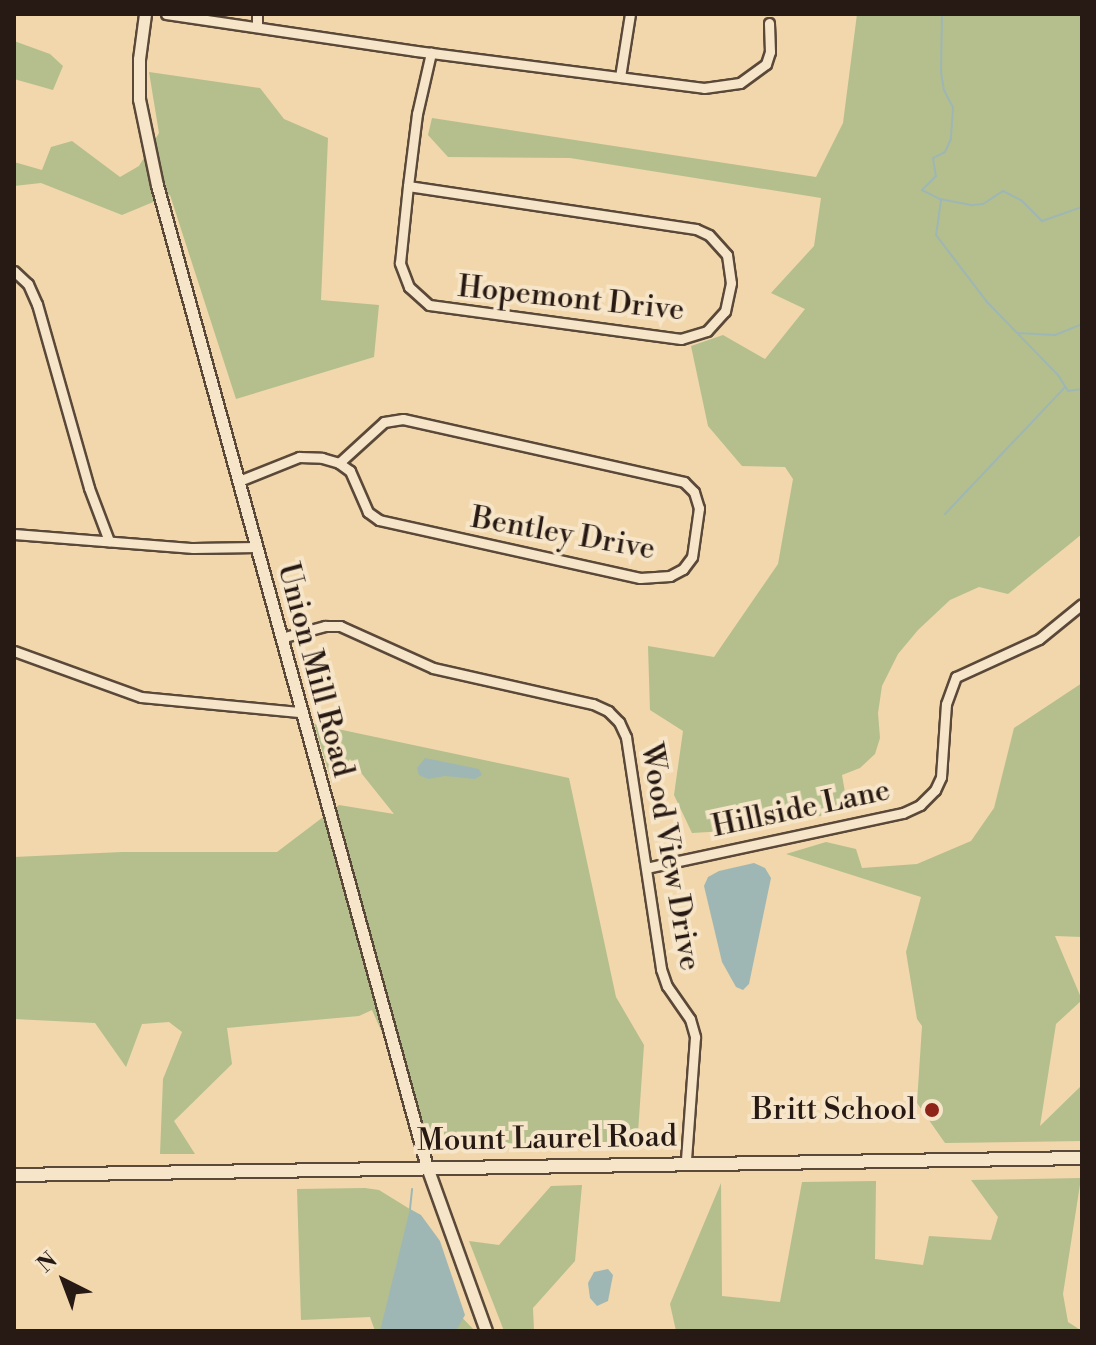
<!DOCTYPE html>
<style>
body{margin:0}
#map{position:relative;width:1096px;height:1345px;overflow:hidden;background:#f1d7ab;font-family:"Libre Bodoni",serif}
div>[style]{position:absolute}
.green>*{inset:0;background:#b4bf8d}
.water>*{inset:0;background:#9fb7b4}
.stream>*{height:2px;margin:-1px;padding:0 1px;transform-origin:1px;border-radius:1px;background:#9fb7b4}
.roads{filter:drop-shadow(2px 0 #5a4839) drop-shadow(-2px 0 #5a4839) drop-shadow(0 2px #5a4839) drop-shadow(0 -2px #5a4839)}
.minor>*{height:9px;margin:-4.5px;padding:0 4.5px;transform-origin:4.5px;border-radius:4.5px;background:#f6e5c8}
.tertiary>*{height:11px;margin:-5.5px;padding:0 5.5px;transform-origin:5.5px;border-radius:5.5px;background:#f6e5c8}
.secondary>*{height:12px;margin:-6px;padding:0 6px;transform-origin:6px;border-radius:6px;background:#f6e5c8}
.dots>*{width:22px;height:22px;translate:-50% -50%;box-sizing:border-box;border:4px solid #f6e5c8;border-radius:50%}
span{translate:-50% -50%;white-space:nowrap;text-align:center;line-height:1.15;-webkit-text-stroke:8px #f6e5c8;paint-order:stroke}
.street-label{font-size:30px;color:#271913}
.poi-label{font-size:30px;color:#271913}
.right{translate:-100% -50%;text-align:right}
.frame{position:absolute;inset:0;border:16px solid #271913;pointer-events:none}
.north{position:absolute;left:24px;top:1241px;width:80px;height:80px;-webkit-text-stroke:6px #f6e5c8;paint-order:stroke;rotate:318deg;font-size:22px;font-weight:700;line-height:32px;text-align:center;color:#271913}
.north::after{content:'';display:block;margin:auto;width:28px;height:36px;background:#271913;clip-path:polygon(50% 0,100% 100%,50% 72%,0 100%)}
</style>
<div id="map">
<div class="green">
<div style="clip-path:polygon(857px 14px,1082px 14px,1082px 534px,1008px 594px,979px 587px,950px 600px,918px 630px,898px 654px,882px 686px,878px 713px,880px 738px,875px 754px,860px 768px,842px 775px,848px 810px,758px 829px,692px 833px,674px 795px,683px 731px,650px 710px,648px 646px,714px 657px,778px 564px,793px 479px,785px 467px,742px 466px,708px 426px,691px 346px,723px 335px,765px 359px,805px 309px,771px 293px,814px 246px,821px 198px,570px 158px,448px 157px,428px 135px,432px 118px,816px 177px,843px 123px)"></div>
<div style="clip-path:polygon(14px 41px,50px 54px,63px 66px,53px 90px,14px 79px)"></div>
<div style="clip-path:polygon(149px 72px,260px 88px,284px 119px,328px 138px,321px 300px,379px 305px,374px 357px,236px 399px,170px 195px,122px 215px,41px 183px,14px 186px,14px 162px,42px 170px,51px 147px,72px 141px,120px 177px,139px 166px,159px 133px)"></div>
<div style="clip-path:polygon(1082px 683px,1082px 937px,1055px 936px,1082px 1000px,1056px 1024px,1040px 1126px,1082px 1085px,1082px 1141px,945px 1143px,917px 1103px,922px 1026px,917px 1019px,906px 952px,921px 897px,786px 854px,826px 842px,856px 849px,862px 868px,917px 864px,971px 841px,994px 808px,1014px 728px)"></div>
<div style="clip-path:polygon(314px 724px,569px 778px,616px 997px,644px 1045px,637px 1147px,465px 1150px,430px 1140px,372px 1010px,359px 1016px,227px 1028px,232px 1064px,174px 1121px,195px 1154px,160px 1154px,163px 1079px,182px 1032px,169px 1022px,142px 1024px,126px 1067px,95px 1023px,14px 1019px,14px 857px,122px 852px,277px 852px,339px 805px,394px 814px,350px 759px,332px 783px)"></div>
<div style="clip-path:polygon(1081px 1178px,1063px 1294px,1068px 1322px,1082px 1331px,676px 1331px,670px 1304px,721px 1183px,722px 1296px,780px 1302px,802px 1182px,876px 1181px,875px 1259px,923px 1265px,929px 1236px,991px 1240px,998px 1217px,971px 1180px)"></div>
<div style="clip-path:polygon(582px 1185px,575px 1261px,533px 1308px,534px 1331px,504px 1331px,469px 1241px,499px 1245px,551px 1186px)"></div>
<div style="clip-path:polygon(365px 1188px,379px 1190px,413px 1211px,452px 1307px,475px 1331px,375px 1331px,370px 1317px,301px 1320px,297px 1189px)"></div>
</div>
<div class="water">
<div style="clip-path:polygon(425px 758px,479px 769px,482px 775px,475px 779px,445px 776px,428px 779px,419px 775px,417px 768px)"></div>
<div style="clip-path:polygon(754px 863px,765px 868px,771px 878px,749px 984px,743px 990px,736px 987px,722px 962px,704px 886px,708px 877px,719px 871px)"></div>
<div style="clip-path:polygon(410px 1209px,421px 1215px,440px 1241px,465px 1315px,456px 1331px,380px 1331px)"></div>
<div style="clip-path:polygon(608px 1269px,613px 1275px,608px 1301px,597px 1306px,590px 1298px,588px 1283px,594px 1272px)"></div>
</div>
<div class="stream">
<div style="left:942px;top:14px;width:58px;rotate:91deg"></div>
<div style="left:941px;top:72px;width:18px;rotate:81deg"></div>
<div style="left:944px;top:90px;width:20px;rotate:63deg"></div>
<div style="left:953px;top:108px;width:31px;rotate:94deg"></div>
<div style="left:951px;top:139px;width:14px;rotate:115deg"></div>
<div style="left:945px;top:152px;width:13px;rotate:153deg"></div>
<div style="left:933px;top:158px;width:18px;rotate:81deg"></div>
<div style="left:936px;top:176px;width:20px;rotate:135deg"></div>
<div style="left:922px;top:190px;width:20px;rotate:27deg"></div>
<div style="left:940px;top:199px;width:33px;rotate:11deg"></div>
<div style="left:972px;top:205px;width:11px;rotate:-5deg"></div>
<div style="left:983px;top:204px;width:24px;rotate:-33deg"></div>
<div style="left:1003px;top:191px;width:20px;rotate:27deg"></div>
<div style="left:1021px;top:200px;width:30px;rotate:45deg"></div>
<div style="left:1042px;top:221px;width:42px;rotate:-19.3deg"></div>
<div style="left:941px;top:200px;width:35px;rotate:98deg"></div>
<div style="left:936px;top:235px;width:84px;rotate:52.7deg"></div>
<div style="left:987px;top:302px;width:102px;rotate:45.8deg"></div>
<div style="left:1058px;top:375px;width:19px;rotate:58deg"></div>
<div style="left:1068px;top:391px;width:14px;rotate:-8deg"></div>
<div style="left:1018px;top:333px;width:37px;rotate:3deg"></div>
<div style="left:1055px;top:335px;width:29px;rotate:-22deg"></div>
<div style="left:945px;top:514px;width:175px;rotate:-46.6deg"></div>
<div style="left:410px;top:1209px;width:20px;rotate:-84deg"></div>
</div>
<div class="roads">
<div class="minor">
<div style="left:166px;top:14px;width:253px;rotate:8.4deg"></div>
<div style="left:416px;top:51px;width:290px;rotate:7.3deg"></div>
<div style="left:704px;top:88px;width:36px;rotate:-8deg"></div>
<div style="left:740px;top:83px;width:32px;rotate:-36deg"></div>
<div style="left:766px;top:64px;width:13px;rotate:-72deg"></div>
<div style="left:770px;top:52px;width:29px;rotate:-92deg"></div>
<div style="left:257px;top:26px;width:12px;rotate:-90deg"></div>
<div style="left:620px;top:77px;width:64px;rotate:-81deg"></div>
<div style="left:408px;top:186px;width:291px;rotate:8.5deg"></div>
<div style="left:696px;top:229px;width:14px;rotate:25deg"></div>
<div style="left:709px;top:235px;width:27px;rotate:48deg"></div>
<div style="left:727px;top:255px;width:28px;rotate:82deg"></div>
<div style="left:731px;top:283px;width:29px;rotate:102deg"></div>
<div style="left:725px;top:311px;width:27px;rotate:132deg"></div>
<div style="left:707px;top:331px;width:27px;rotate:163deg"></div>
<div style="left:681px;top:339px;width:254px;rotate:-172.3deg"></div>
<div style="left:429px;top:305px;width:27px;rotate:-138deg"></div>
<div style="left:409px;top:287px;width:26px;rotate:-111deg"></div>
<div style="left:400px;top:263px;width:77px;rotate:-84.1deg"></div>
<div style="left:408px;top:186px;width:73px;rotate:-82.9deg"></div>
<div style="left:417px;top:114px;width:63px;rotate:-77.1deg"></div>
<div style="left:14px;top:271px;width:19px;rotate:43deg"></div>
<div style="left:28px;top:284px;width:22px;rotate:66deg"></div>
<div style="left:37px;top:304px;width:191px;rotate:74.2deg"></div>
<div style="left:89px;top:488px;width:57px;rotate:69.3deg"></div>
<div style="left:403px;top:419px;width:288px;rotate:12.6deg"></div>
<div style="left:684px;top:482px;width:14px;rotate:45deg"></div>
<div style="left:694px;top:492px;width:17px;rotate:73deg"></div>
<div style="left:699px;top:508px;width:49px;rotate:98.1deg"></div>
<div style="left:692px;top:557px;width:15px;rotate:127deg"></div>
<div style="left:683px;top:569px;width:15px;rotate:152deg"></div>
<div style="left:670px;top:576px;width:30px;rotate:176deg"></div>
<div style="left:640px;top:578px;width:267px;rotate:-167.5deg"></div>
<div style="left:379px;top:520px;width:14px;rotate:-144deg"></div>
<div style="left:368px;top:512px;width:45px;rotate:-113.7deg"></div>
<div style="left:350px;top:471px;width:14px;rotate:-144deg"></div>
<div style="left:339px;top:463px;width:61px;rotate:-42.3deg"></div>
<div style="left:384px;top:422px;width:19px;rotate:-9deg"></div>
<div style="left:239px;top:481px;width:65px;rotate:-21.8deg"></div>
<div style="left:299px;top:457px;width:23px;rotate:2deg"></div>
<div style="left:322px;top:458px;width:18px;rotate:16deg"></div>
<div style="left:14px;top:534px;width:180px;rotate:4.5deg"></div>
<div style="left:193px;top:548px;width:64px;rotate:-0.9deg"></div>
<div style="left:281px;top:638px;width:46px;rotate:-15.3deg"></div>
<div style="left:325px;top:626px;width:15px"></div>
<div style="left:340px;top:626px;width:102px;rotate:24.3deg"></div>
<div style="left:433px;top:668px;width:164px;rotate:12.7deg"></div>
<div style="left:593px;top:704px;width:17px;rotate:25deg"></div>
<div style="left:608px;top:711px;width:16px;rotate:45deg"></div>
<div style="left:619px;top:722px;width:17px;rotate:65deg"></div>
<div style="left:626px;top:737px;width:235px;rotate:81.4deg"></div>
<div style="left:661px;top:969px;width:18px;rotate:71deg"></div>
<div style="left:667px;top:986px;width:40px;rotate:55.1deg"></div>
<div style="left:690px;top:1019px;width:19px;rotate:74deg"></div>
<div style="left:695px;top:1037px;width:124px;rotate:94.2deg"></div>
<div style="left:14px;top:651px;width:135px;rotate:19.9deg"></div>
<div style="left:141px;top:697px;width:161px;rotate:5.4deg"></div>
<div style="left:646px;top:868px;width:263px;rotate:-12.1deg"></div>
<div style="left:903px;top:813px;width:19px;rotate:-25deg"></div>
<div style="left:920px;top:805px;width:21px;rotate:-45deg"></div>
<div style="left:935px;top:790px;width:14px;rotate:-65deg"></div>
<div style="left:941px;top:777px;width:73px;rotate:-86.1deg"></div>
<div style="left:946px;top:704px;width:29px;rotate:-70deg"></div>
<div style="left:956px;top:677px;width:91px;rotate:-24.6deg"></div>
<div style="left:1039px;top:639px;width:55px;rotate:-39.1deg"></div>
</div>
<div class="tertiary">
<div style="left:145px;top:14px;width:45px;rotate:97.6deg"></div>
<div style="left:139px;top:59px;width:40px;rotate:90deg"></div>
<div style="left:139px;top:99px;width:88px;rotate:78.2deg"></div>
<div style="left:157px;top:185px;width:1018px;rotate:74.63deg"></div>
<div style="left:427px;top:1167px;width:174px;rotate:70.2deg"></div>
</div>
<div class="secondary">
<div style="left:14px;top:1175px;width:1068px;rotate:-0.91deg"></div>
</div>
</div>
<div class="dots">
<div style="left:932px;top:1110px;background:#8f2418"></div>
</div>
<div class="street-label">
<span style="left:571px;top:299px;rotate:6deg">Hopemont Drive</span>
<span style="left:563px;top:534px;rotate:10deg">Bentley Drive</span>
<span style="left:315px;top:670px;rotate:75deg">Union Mill Road</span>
<span style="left:801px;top:809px;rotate:-12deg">Hillside Lane</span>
<span style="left:670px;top:857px;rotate:80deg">Wood View Drive</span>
<span style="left:547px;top:1139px;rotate:-1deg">Mount Laurel Road</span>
</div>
<div class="poi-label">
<span class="right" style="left:916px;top:1110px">Britt School</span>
</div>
<div class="frame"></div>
<div class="north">N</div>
</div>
